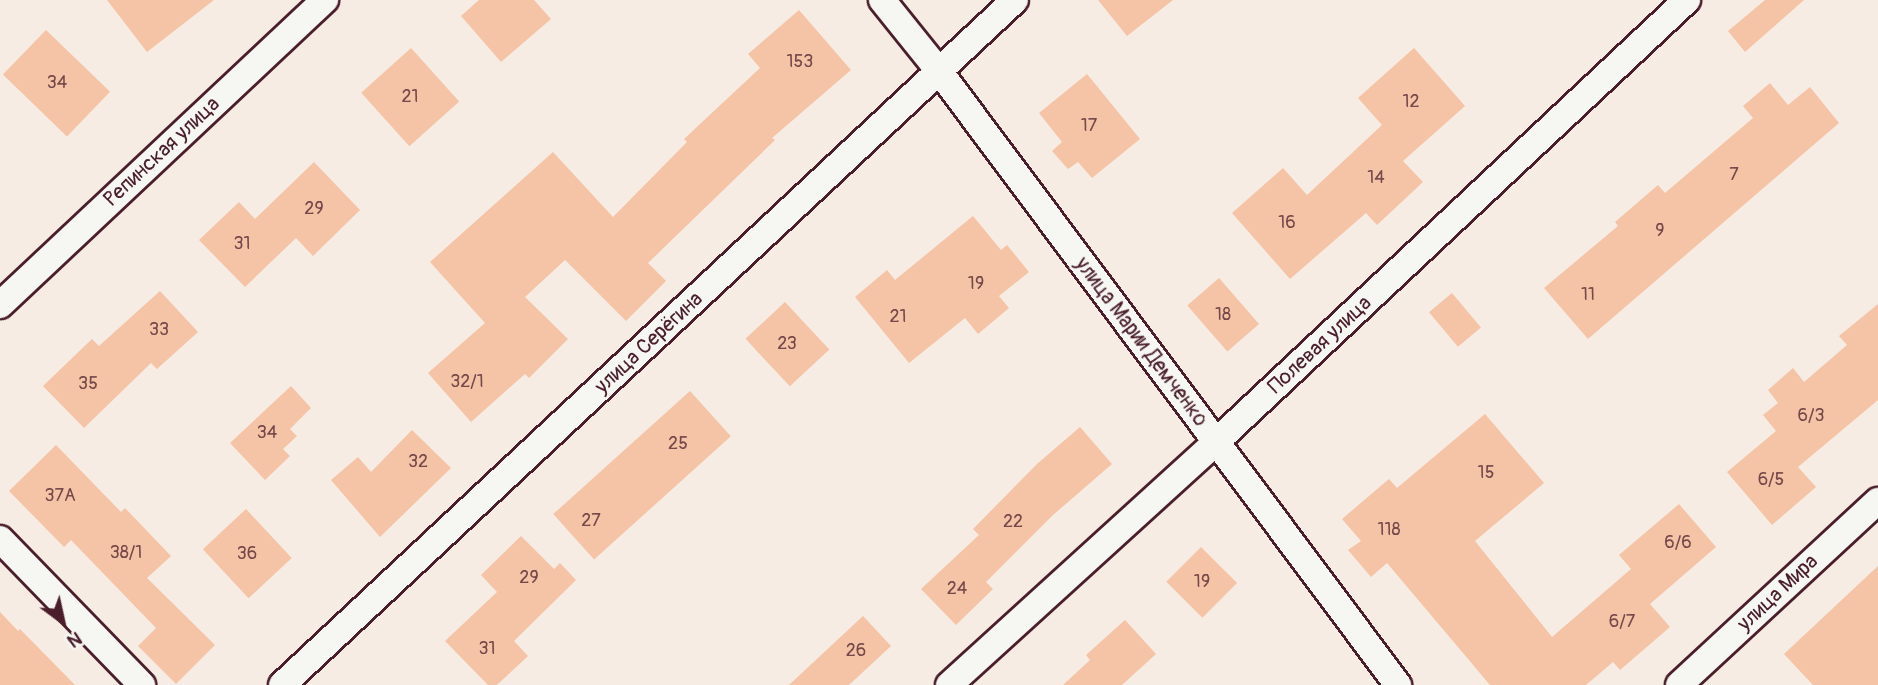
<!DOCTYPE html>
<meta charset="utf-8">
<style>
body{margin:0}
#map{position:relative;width:1878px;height:685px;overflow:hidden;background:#f6ece3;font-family:Pangolin,sans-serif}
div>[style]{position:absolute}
.building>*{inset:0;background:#f5c3a5;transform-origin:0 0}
.roads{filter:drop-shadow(2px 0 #4a1f2b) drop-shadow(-2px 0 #4a1f2b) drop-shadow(0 2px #4a1f2b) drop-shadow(0 -2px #4a1f2b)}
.minor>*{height:26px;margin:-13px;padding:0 13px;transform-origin:13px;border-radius:13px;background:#f6f6f2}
span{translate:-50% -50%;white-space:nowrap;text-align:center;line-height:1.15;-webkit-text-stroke:5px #f6f6f2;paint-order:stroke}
.number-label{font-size:18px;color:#75484a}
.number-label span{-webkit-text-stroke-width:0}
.street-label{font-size:21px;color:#4a1f2b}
.north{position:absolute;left:28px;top:587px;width:70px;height:70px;-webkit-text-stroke:5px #f6f6f2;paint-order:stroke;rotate:147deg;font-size:19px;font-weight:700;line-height:28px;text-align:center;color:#4a1f2b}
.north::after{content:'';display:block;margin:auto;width:24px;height:32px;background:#4a1f2b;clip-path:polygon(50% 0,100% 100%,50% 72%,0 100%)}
</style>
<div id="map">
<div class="building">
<div style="clip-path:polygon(107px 0,214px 0,147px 52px)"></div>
<div style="clip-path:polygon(479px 0,534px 0,551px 19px,501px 62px,461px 16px)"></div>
<div style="clip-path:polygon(1098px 0,1173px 0,1127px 36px)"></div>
<div style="clip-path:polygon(1765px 0,1804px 0,1745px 52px,1728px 31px)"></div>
<div style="clip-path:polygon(799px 10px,851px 70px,772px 138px,775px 140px,648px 263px,666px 281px,626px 321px,565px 260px,525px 297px,568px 339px,529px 378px,525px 374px,471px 422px,428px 373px,485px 323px,430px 262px,553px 152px,613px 217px,687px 142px,684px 139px,760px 68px,748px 54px)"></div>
<div style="left:46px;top:30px;width:89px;height:62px;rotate:44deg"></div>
<div style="left:411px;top:48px;width:72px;height:67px;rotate:48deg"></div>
<div style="clip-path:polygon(1414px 48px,1465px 106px,1403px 161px,1423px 182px,1377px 225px,1366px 213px,1290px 279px,1232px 213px,1283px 168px,1307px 195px,1382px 125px,1358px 98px)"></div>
<div style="clip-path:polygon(1087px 74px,1140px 139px,1092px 178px,1078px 162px,1068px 169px,1052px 151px,1062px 142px,1039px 113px)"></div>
<div style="clip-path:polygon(1770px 83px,1788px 105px,1810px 87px,1839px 123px,1588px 339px,1544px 288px,1618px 226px,1615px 222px,1658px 185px,1665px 193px,1753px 118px,1743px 106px)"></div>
<div style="clip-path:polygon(314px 162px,360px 210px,313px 256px,296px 238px,245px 287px,199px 240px,239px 202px,255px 219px)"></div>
<div style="clip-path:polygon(973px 216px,1001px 250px,1007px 245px,1029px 272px,999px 296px,1009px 308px,978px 334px,965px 318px,909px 363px,855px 297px,887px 270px,895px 280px)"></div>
<div style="left:1219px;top:278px;width:61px;height:42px;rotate:49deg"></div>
<div style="clip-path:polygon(160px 291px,198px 332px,157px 369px,151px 363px,84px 428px,43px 386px,92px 339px,99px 346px)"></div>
<div style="left:1452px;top:293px;width:45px;height:30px;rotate:50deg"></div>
<div style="left:785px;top:302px;width:65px;height:54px;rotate:47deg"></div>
<div style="clip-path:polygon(1878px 304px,1878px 400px,1798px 467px,1816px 487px,1772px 525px,1727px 472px,1776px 431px,1763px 415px,1778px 403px,1768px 390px,1793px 368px,1804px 382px,1847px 345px,1839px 336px)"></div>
<div style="clip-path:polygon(291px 386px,311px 408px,290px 429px,297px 436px,283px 449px,290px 456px,265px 480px,230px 443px)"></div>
<div style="left:690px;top:391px;width:61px;height:184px;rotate:48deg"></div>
<div style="clip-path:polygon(1485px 414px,1544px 483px,1475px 541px,1552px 637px,1631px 569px,1619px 555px,1679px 504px,1716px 547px,1650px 604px,1670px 627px,1620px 670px,1613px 662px,1586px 685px,1490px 685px,1387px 563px,1371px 577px,1348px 550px,1361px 541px,1342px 519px,1389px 479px,1397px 488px)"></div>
<div style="clip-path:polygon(1080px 427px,1112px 464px,1053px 515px,986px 582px,993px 589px,956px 625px,921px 589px,979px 535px,973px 529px,1037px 464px)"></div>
<div style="clip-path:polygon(412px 430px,451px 468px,380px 537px,331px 480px,358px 457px,371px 472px)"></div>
<div style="clip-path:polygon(56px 445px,121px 512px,125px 508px,171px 556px,147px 578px,215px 645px,176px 684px,138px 646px,156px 628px,71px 540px,64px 547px,9px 491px)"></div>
<div style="left:246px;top:509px;width:67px;height:59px;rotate:47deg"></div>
<div style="clip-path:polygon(521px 536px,554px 569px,560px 563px,576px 580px,514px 641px,528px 656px,497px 685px,488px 685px,445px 641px,497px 592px,481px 575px)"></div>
<div style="left:1201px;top:547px;width:51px;height:49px;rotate:45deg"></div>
<div style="clip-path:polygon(1878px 566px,1878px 685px,1813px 685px,1784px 654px)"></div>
<div style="clip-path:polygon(0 612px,18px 631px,20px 629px,75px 685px,0 685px)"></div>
<div style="clip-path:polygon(863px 616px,891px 646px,849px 685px,789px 685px)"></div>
<div style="clip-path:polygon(1125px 620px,1156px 654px,1122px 685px,1063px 685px,1090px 660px,1086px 655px)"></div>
</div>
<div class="roads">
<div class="minor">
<div style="left:882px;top:0;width:91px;rotate:51.2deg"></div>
<div style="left:939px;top:71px;width:767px;rotate:53.22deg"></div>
<div style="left:0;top:305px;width:446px;rotate:-43.2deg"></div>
<div style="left:0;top:539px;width:204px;rotate:45.8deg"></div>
<div style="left:282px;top:685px;width:1003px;rotate:-43.06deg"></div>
<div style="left:949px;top:685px;width:361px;rotate:-42.3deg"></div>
<div style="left:1216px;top:442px;width:646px;rotate:-43.18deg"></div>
<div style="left:1679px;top:685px;width:271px;rotate:-42.8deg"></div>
</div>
</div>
<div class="number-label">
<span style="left:800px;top:62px">153</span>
<span style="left:57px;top:83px">34</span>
<span style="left:410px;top:97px">21</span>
<span style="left:1411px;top:102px">12</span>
<span style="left:1089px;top:126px">17</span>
<span style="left:1734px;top:175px">7</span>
<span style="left:1376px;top:178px">14</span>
<span style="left:314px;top:209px">29</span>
<span style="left:1287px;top:223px">16</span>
<span style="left:1660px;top:231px">9</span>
<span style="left:242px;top:244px">31</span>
<span style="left:976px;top:284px">19</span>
<span style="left:1588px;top:295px">11</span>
<span style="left:1223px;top:315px">18</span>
<span style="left:898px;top:317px">21</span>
<span style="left:159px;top:330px">33</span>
<span style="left:787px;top:344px">23</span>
<span style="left:467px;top:382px">32/1</span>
<span style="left:88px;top:384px">35</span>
<span style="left:1811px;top:416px">6/3</span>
<span style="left:267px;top:433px">34</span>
<span style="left:678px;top:444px">25</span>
<span style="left:418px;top:462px">32</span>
<span style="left:1486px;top:473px">15</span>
<span style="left:1771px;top:480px">6/5</span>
<span style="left:60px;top:496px">37А</span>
<span style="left:591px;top:521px">27</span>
<span style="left:1013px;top:522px">22</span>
<span style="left:1389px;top:530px">118</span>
<span style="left:1678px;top:543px">6/6</span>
<span style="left:126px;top:553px">38/1</span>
<span style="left:247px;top:554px">36</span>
<span style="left:529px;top:578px">29</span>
<span style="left:1202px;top:582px">19</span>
<span style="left:957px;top:589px">24</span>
<span style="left:1622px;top:622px">6/7</span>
<span style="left:487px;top:649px">31</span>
<span style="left:856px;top:651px">26</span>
</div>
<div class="street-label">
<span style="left:162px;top:152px;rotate:-43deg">Репинская улица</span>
<span style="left:1141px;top:342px;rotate:53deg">улица Марии Демченко</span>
<span style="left:649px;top:343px;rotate:-43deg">улица Серёгина</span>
<span style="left:1320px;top:345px;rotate:-43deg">Полевая улица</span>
<span style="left:1778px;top:593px;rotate:-43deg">улица Мира</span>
</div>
<div class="north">N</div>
</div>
